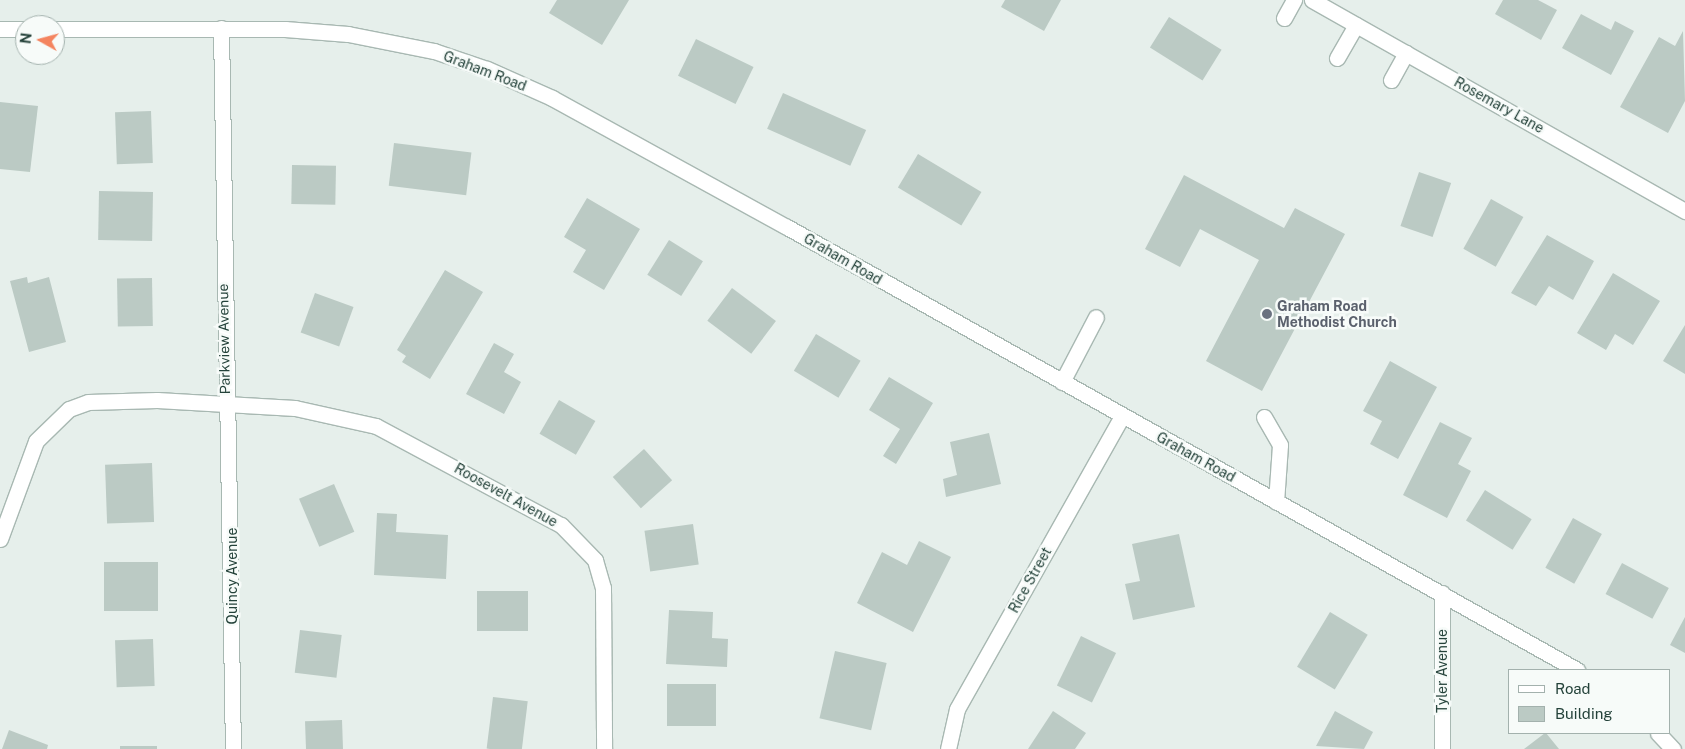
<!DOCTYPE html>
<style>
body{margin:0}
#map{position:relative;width:1685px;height:749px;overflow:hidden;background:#e6efeb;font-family:"Public Sans",sans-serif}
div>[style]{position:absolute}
.building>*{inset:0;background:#bbcac4;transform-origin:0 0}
.roads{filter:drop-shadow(1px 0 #a8b8b2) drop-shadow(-1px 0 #a8b8b2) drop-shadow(0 1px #a8b8b2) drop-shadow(0 -1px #a8b8b2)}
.lane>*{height:15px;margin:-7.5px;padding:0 7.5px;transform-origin:7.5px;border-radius:7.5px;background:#fff}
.street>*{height:15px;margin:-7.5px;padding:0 7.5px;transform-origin:7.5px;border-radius:7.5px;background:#fff}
.secondary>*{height:15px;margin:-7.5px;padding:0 7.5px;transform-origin:7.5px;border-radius:7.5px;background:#fff}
.dots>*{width:14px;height:14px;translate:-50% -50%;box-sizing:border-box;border:2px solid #f7fbf9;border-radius:50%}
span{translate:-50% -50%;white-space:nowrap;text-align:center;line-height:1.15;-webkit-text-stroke:5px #f7fbf9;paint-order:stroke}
.street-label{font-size:14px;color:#24423a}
.worship-label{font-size:14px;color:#5b616d;font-weight:700}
.left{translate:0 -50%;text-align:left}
.legend{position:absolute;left:1508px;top:669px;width:162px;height:65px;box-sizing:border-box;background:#f7fbf9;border:1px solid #a3b1ad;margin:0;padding:6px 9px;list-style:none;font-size:15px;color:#24423a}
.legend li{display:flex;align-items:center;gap:10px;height:25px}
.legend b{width:25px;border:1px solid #a3b1ad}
.north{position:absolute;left:15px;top:15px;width:50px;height:50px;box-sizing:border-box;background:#f7fbf9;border:1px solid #a3b1ad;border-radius:50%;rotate:277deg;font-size:14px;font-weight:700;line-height:20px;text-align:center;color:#24423a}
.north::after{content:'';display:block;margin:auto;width:18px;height:22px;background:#f4845f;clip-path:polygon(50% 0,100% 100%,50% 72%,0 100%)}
</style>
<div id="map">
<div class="building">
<div style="clip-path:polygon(557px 0,629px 0,602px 45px,549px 13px)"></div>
<div style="clip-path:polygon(1005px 0,1061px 0,1044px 31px,1001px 7px)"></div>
<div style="clip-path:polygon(1503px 0,1538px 0,1557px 10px,1541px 40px,1495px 14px)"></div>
<div style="clip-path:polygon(1581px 14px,1611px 30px,1615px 21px,1634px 31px,1611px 75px,1562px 48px)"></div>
<div style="left:1169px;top:17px;width:62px;height:36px;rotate:32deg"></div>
<div style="clip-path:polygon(1683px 31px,1685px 101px,1668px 133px,1620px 107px,1659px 37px,1675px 46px)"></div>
<div style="left:696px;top:39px;width:64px;height:41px;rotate:26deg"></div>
<div style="left:783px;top:93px;width:91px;height:39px;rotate:24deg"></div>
<div style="clip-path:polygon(0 102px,38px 106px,30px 172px,0 169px)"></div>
<div style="left:151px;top:111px;width:52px;height:36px;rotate:88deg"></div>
<div style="left:394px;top:143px;width:78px;height:43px;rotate:7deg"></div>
<div style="left:918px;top:154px;width:74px;height:39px;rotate:31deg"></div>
<div style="left:292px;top:165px;width:44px;height:39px;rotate:1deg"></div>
<div style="left:1419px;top:172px;width:34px;height:57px;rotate:19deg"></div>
<div style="clip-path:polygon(1184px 175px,1284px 228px,1295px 208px,1345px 234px,1262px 391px,1206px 361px,1259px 260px,1200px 229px,1180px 267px,1145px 249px)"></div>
<div style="left:99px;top:191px;width:54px;height:49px;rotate:1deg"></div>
<div style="clip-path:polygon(587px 198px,640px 229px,604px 290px,573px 272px,586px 250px,564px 237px)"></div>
<div style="left:1491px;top:199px;width:37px;height:57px;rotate:29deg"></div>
<div style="clip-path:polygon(1547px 235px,1594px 261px,1573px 300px,1549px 286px,1536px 306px,1511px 293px)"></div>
<div style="left:669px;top:240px;width:40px;height:41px;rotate:32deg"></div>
<div style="clip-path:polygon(445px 270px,483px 292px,430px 379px,402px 362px,406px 356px,397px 350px)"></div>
<div style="clip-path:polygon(1613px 273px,1660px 301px,1633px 345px,1615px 334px,1606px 350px,1577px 333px)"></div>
<div style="clip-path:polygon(27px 277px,28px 283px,49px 277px,66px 342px,29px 352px,10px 281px)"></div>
<div style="left:152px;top:278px;width:48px;height:35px;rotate:89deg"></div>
<div style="left:732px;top:288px;width:55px;height:41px;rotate:37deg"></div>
<div style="left:315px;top:293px;width:41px;height:42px;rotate:20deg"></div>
<div style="clip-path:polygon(1685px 325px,1685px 374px,1663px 361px)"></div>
<div style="left:816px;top:334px;width:52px;height:43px;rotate:31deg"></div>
<div style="clip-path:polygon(494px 343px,514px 354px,504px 372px,521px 382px,504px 414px,466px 394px)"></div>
<div style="clip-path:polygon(1390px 361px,1437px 387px,1398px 459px,1370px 444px,1382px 421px,1363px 411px)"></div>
<div style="clip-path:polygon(889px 377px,933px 403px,896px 464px,883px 456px,900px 429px,869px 410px)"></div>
<div style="left:559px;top:400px;width:42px;height:39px;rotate:30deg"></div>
<div style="clip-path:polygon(1440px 422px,1472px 438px,1458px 464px,1471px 471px,1447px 518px,1403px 495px)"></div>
<div style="clip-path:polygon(989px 433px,1001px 484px,946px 497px,943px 479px,957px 475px,950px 442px)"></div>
<div style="left:644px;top:449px;width:42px;height:42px;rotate:48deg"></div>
<div style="left:152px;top:463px;width:59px;height:47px;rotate:88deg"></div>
<div style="left:334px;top:484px;width:52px;height:38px;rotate:67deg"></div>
<div style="left:1485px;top:490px;width:55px;height:36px;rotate:32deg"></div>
<div style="clip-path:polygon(377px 513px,397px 514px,396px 532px,448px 535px,446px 579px,374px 575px)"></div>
<div style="left:1573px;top:518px;width:33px;height:57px;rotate:29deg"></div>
<div style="left:693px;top:524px;width:41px;height:49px;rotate:82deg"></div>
<div style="clip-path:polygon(1179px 534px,1195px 607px,1133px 620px,1125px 584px,1140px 581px,1132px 544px)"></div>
<div style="clip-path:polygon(919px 541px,951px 557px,913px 632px,857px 603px,882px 552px,907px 565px)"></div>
<div style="left:104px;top:562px;width:54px;height:49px"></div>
<div style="left:1622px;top:563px;width:53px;height:35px;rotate:28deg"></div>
<div style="left:528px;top:591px;width:40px;height:51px;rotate:90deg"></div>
<div style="clip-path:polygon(669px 610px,713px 612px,712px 638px,728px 639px,727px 667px,666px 664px)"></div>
<div style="left:1330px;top:612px;width:44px;height:64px;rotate:31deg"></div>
<div style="clip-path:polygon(1685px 617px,1685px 653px,1670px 645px)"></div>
<div style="left:300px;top:630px;width:42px;height:43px;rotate:7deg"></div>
<div style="left:1081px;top:636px;width:39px;height:55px;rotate:26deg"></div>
<div style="left:153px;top:639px;width:47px;height:38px;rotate:88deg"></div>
<div style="left:835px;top:651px;width:53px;height:69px;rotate:13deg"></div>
<div style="left:667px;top:684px;width:49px;height:42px"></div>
<div style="left:493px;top:697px;width:35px;height:52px;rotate:7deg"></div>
<div style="clip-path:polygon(1053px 711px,1086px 733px,1075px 749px,1028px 749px)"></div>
<div style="clip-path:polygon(1335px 711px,1373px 732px,1364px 749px,1316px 746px)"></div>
<div style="left:342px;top:720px;width:29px;height:37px;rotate:88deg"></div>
<div style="clip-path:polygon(9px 730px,48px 745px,47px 749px,2px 749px)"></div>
<div style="clip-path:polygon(1546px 733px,1559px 749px,1524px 749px,1545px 733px)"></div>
<div style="left:120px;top:746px;width:37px;height:3px"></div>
</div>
<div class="roads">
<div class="lane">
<div style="left:1284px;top:18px;width:21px;rotate:-61deg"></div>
<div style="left:1337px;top:58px;width:38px;rotate:-60deg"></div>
<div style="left:1391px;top:80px;width:31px;rotate:-61deg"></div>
<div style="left:1062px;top:382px;width:73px;rotate:-62.4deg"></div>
<div style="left:1264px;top:417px;width:32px;rotate:60deg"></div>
<div style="left:1280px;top:445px;width:57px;rotate:94deg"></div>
</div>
<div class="street">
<div style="left:1312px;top:0;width:429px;rotate:29.5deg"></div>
<div style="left:221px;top:28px;width:721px;rotate:89.05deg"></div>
<div style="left:0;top:539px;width:104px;rotate:-69.8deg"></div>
<div style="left:36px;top:441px;width:46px;rotate:-44.1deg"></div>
<div style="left:69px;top:409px;width:20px;rotate:-20deg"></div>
<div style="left:88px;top:402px;width:69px;rotate:-1.7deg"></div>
<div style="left:157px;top:400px;width:138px;rotate:3.3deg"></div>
<div style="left:295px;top:408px;width:83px;rotate:12.5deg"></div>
<div style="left:376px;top:426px;width:210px;rotate:28.2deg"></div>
<div style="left:561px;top:525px;width:49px;rotate:45.8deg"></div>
<div style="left:595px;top:560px;width:29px;rotate:74deg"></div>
<div style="left:603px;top:588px;width:161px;rotate:89.6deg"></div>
<div style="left:1442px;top:593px;width:156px;rotate:90deg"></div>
<div style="left:948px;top:749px;width:41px;rotate:-77.3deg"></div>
<div style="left:957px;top:709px;width:336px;rotate:-60.6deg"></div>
</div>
<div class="secondary">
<div style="left:0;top:29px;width:25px"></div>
<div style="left:55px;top:29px;width:230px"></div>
<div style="left:285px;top:29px;width:63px;rotate:4.5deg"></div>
<div style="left:348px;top:34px;width:88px;rotate:11.2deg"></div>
<div style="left:434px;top:51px;width:56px;rotate:18.8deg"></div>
<div style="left:487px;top:69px;width:71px;rotate:24deg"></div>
<div style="left:552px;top:98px;width:268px;rotate:28.8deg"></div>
<div style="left:787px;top:227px;width:906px;rotate:29.28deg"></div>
<div style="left:1658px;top:733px;width:22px;rotate:47deg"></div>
</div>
</div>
<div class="dots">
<div style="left:1267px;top:314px;background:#6b7280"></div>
</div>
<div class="street-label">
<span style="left:485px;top:71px;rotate:21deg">Graham Road</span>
<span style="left:1499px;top:105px;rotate:29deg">Rosemary Lane</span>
<span style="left:843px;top:259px;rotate:30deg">Graham Road</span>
<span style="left:224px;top:339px;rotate:-91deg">Parkview Avenue</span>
<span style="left:1196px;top:457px;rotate:29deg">Graham Road</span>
<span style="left:506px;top:495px;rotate:29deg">Roosevelt Avenue</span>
<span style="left:232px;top:576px;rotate:-90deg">Quincy Avenue</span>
<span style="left:1030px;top:580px;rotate:-61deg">Rice Street</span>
<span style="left:1442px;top:671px;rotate:-90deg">Tyler Avenue</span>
</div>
<div class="worship-label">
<span class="left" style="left:1277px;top:314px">Graham Road<br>Methodist Church</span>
</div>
<ul class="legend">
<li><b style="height:6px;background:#fff"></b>Road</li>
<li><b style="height:14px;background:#bbcac4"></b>Building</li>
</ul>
<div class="north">N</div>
</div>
